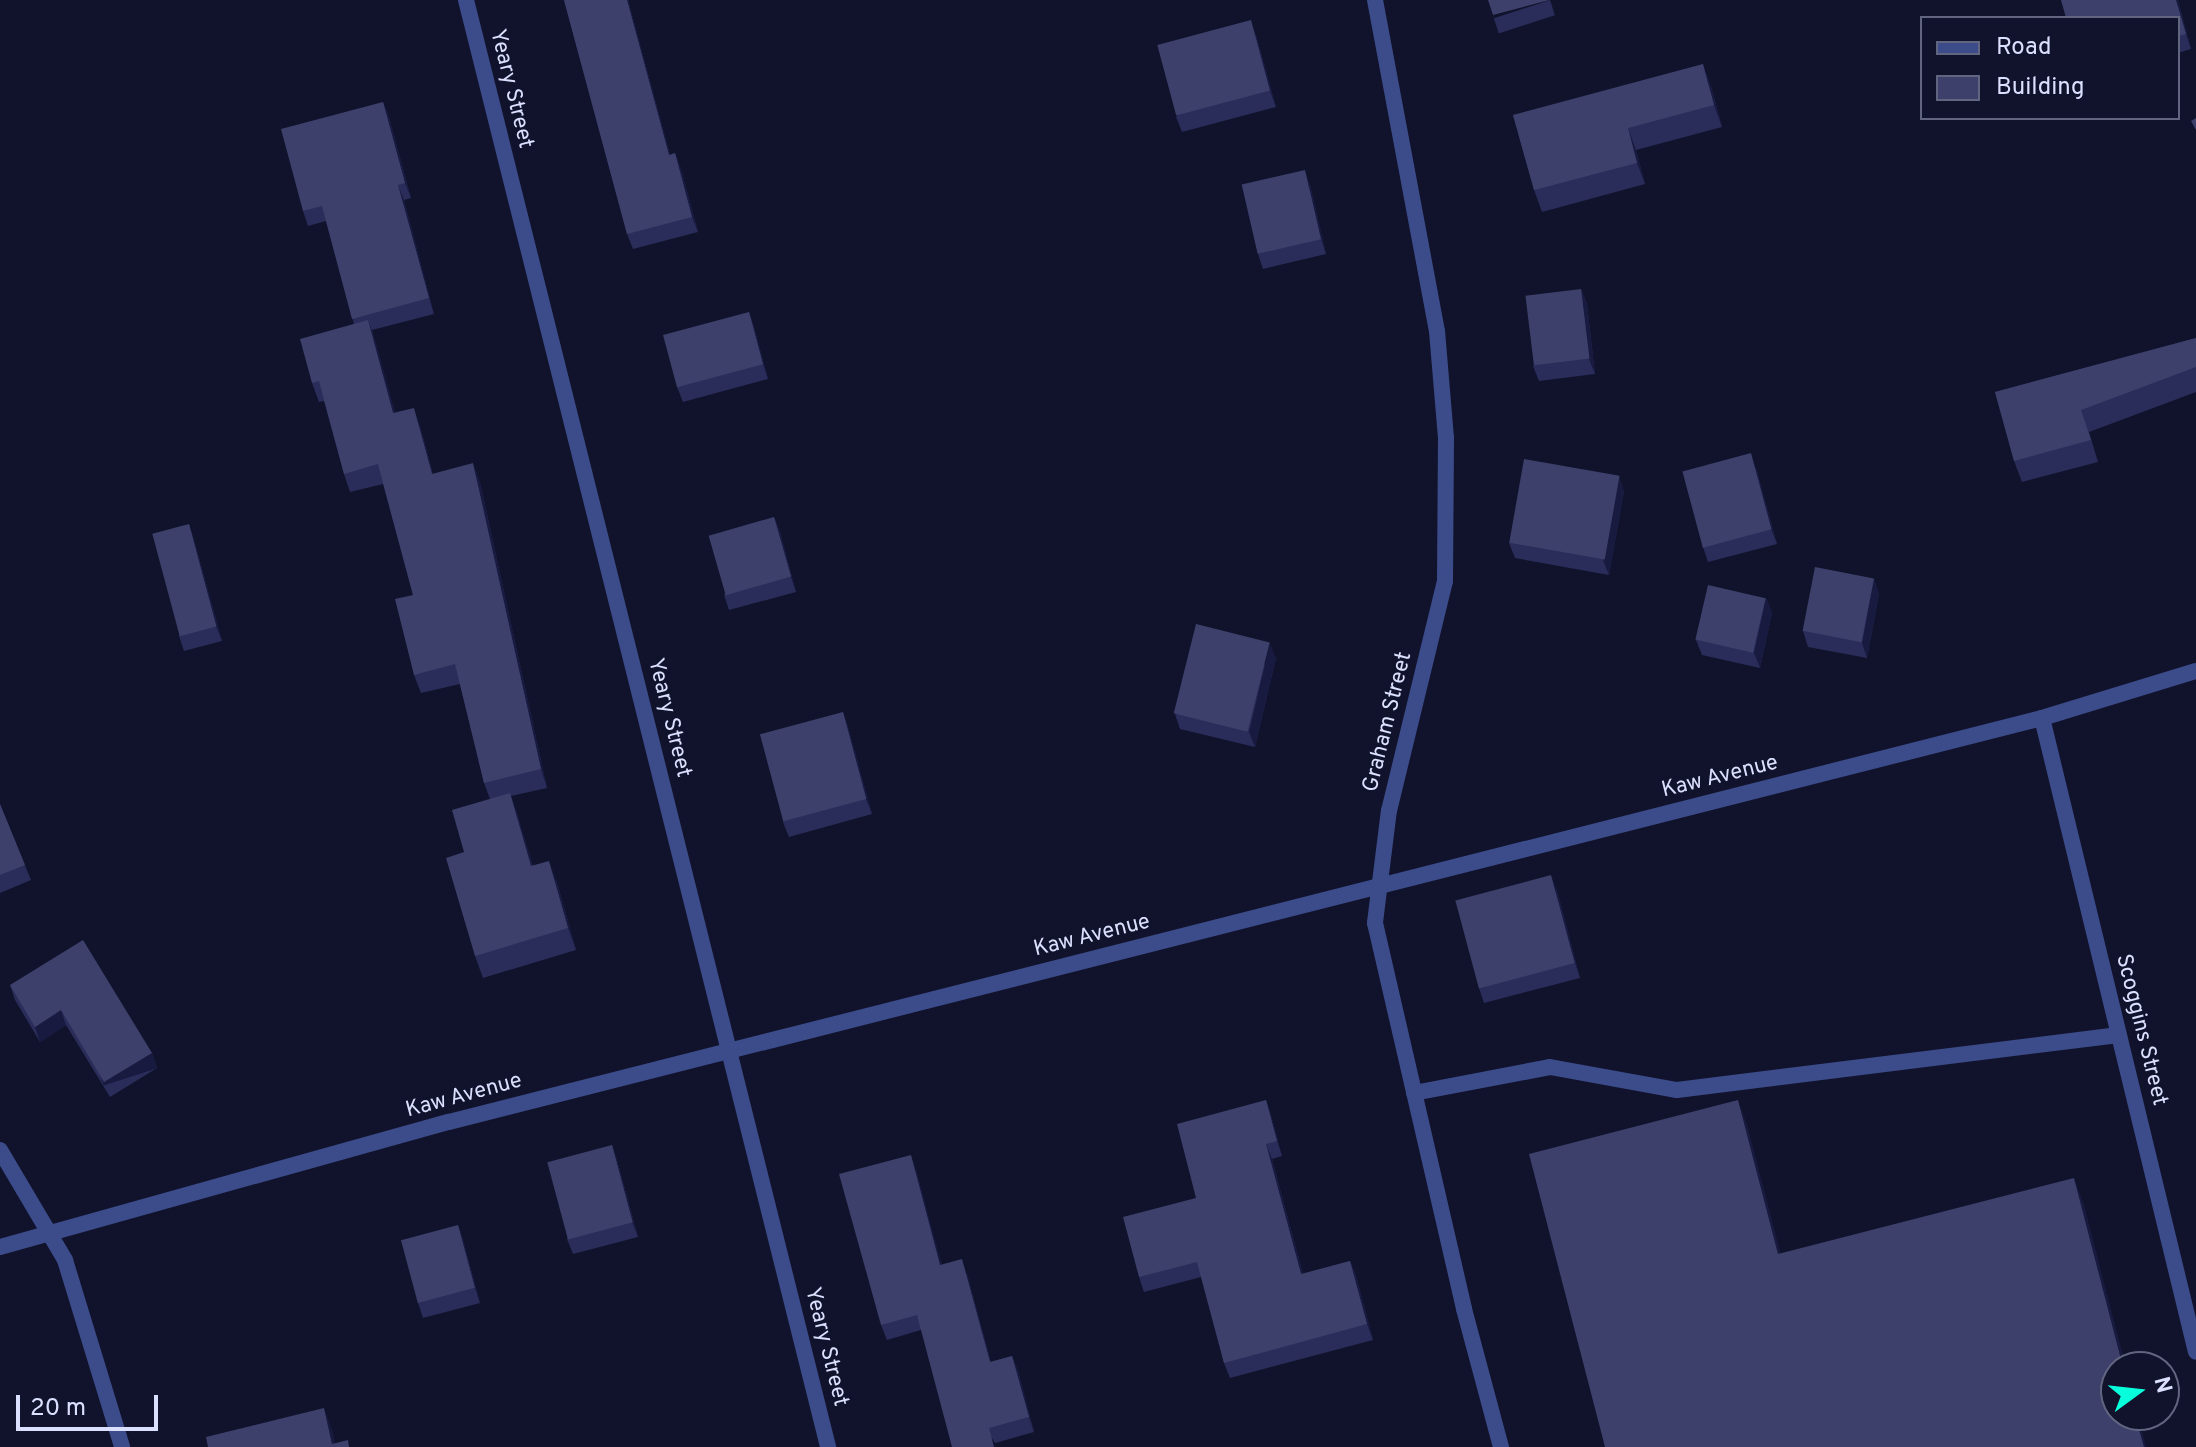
<!DOCTYPE html>
<style>
body{margin:0}
#map{position:relative;width:2196px;height:1447px;overflow:hidden;background:#11132c;font-family:Overpass,sans-serif}
div>[style]{position:absolute}
.service>*{height:16px;margin:-8px;padding:0 8px;transform-origin:8px;border-radius:8px;background:#3c4c8b}
.minor>*{height:16px;margin:-8px;padding:0 8px;transform-origin:8px;border-radius:8px;background:#3c4c8b}
.wall>*{inset:0;background:#2a2d59;transform-origin:0 0}
.shaded-wall>*{inset:0;background:#181a40;transform-origin:0 0}
.building>*{inset:0;background:#3d406b;transform-origin:0 0}
span{translate:-50% -50%;white-space:nowrap;text-align:center;line-height:1.15;-webkit-text-stroke:6px #11132c;paint-order:stroke}
.street-label{font-size:22px;color:#dce0ff}
.legend{position:absolute;left:1920px;top:16px;width:260px;height:104px;box-sizing:border-box;background:#11132c;border:2px solid #626580;margin:0;padding:10px 14px;list-style:none;font-size:24px;color:#dce0ff}
.legend li{display:flex;align-items:center;gap:16px;height:40px}
.legend b{width:40px;border:2px solid #626580}
.north{position:absolute;left:2100px;top:1351px;width:80px;height:80px;box-sizing:border-box;background:#11132c;border:2px solid #626580;border-radius:50%;rotate:75deg;font-size:22px;font-weight:700;line-height:32px;text-align:center;color:#dce0ff}
.north::after{content:'';display:block;margin:auto;width:28px;height:36px;background:#08ffdb;clip-path:polygon(50% 0,100% 100%,50% 72%,0 100%)}
.scale{position:absolute;left:16px;top:1395px;width:142px;height:36px;box-sizing:border-box;border:4px solid #dce0ff;border-top:0;padding-left:10px;font-size:24px;line-height:28px;white-space:nowrap;color:#dce0ff;-webkit-text-stroke:6px #11132c;paint-order:stroke}
</style>
<div id="map">
<div class="service">
<div style="left:1414px;top:1093px;width:138px;rotate:-10.8deg"></div>
<div style="left:1550px;top:1067px;width:129px;rotate:10.3deg"></div>
<div style="left:1677px;top:1090px;width:445px;rotate:-7.1deg"></div>
</div>
<div class="minor">
<div style="left:466px;top:0;width:1492px;rotate:75.95deg"></div>
<div style="left:1375px;top:0;width:337px;rotate:79.4deg"></div>
<div style="left:1437px;top:331px;width:107px;rotate:85.2deg"></div>
<div style="left:1446px;top:438px;width:143px;rotate:90.4deg"></div>
<div style="left:1445px;top:581px;width:236px;rotate:103.7deg"></div>
<div style="left:1389px;top:810px;width:114px;rotate:97.1deg"></div>
<div style="left:1375px;top:923px;width:396px;rotate:77deg"></div>
<div style="left:1464px;top:1309px;width:143px;rotate:75deg"></div>
<div style="left:2042px;top:718px;width:652px;rotate:76.35deg"></div>
<div style="left:0;top:1150px;width:128px;rotate:59.4deg"></div>
<div style="left:65px;top:1260px;width:195px;rotate:73deg"></div>
<div style="left:0;top:1247px;width:466px;rotate:-15.6deg"></div>
<div style="left:449px;top:1122px;width:1643px;rotate:-14.23deg"></div>
<div style="left:2042px;top:718px;width:161px;rotate:-17deg"></div>
</div>
<div class="wall">
<div style="clip-path:polygon(564px 0,628px 0,670px 155px,675px 153px,681px 169px,698px 232px,633px 249px,627px 234px)"></div>
<div style="left:1550px;top:0;width:16px;height:59px;rotate:72deg"></div>
<div style="clip-path:polygon(2178px 0,2191px 49px,2178px 53px)"></div>
<div style="clip-path:polygon(1256px 35px,1276px 107px,1182px 132px,1176px 117px)"></div>
<div style="clip-path:polygon(1711px 86px,1722px 127px,1636px 150px,1645px 184px,1542px 212px,1534px 190px,1513px 115px)"></div>
<div style="clip-path:polygon(383px 102px,389px 117px,411px 198px,404px 200px,434px 314px,372px 330px,395px 413px,420px 426px,433px 474px,480px 482px,547px 788px,511px 796px,533px 866px,557px 882px,576px 950px,483px 978px,475px 956px,464px 852px,490px 799px,484px 783px,460px 684px,421px 693px,414px 675px,413px 595px,383px 484px,350px 492px,344px 474px,324px 401px,319px 402px,312px 383px,354px 324px,326px 221px,308px 226px,303px 211px)"></div>
<div style="clip-path:polygon(1310px 185px,1326px 254px,1263px 269px,1258px 254px)"></div>
<div style="clip-path:polygon(1581px 289px,1587px 304px,1595px 374px,1539px 381px,1533px 366px)"></div>
<div style="clip-path:polygon(749px 312px,754px 327px,768px 379px,683px 402px,677px 387px)"></div>
<div style="clip-path:polygon(2196px 338px,2196px 392px,2089px 432px,2098px 462px,2022px 482px,2014px 461px,1995px 392px)"></div>
<div style="clip-path:polygon(1756px 468px,1777px 544px,1708px 562px,1703px 547px)"></div>
<div style="clip-path:polygon(1624px 491px,1609px 575px,1515px 558px,1509px 543px)"></div>
<div style="clip-path:polygon(774px 517px,780px 532px,796px 592px,729px 610px,724px 595px)"></div>
<div style="clip-path:polygon(189px 524px,194px 540px,222px 641px,184px 651px,179px 636px)"></div>
<div style="clip-path:polygon(1874px 579px,1879px 594px,1867px 658px,1808px 647px,1803px 631px)"></div>
<div style="clip-path:polygon(1766px 598px,1772px 613px,1760px 668px,1702px 655px,1696px 640px)"></div>
<div style="clip-path:polygon(1276px 658px,1255px 747px,1180px 729px,1175px 714px)"></div>
<div style="clip-path:polygon(843px 712px,848px 727px,872px 814px,789px 837px,783px 822px)"></div>
<div style="clip-path:polygon(0 804px,31px 880px,0 893px)"></div>
<div style="clip-path:polygon(1557px 890px,1580px 978px,1484px 1003px,1479px 988px)"></div>
<div style="clip-path:polygon(10px 985px,152px 1053px,157px 1068px,110px 1097px,66px 1025px,40px 1042px,15px 1000px)"></div>
<div style="clip-path:polygon(1266px 1100px,1271px 1115px,1282px 1156px,1272px 1159px,1303px 1274px,1350px 1261px,1356px 1276px,1373px 1340px,1230px 1378px,1224px 1363px,1201px 1277px,1144px 1292px,1139px 1277px)"></div>
<div style="clip-path:polygon(612px 1145px,617px 1160px,638px 1237px,573px 1254px,567px 1239px)"></div>
<div style="clip-path:polygon(916px 1170px,941px 1265px,967px 1274px,991px 1362px,1012px 1356px,1018px 1371px,1034px 1432px,995px 1443px,921px 1330px,887px 1340px,881px 1325px)"></div>
<div style="clip-path:polygon(458px 1225px,463px 1240px,480px 1303px,423px 1318px,418px 1303px)"></div>
</div>
<div class="shaded-wall">
<div style="clip-path:polygon(627px 0,628px 0,674px 170px,669px 155px)"></div>
<div style="clip-path:polygon(2176px 0,2178px 0,2191px 49px,2186px 34px)"></div>
<div style="clip-path:polygon(1251px 20px,1256px 35px,1276px 107px,1270px 91px)"></div>
<div style="clip-path:polygon(1703px 64px,1711px 86px,1722px 127px,1714px 105px)"></div>
<div style="clip-path:polygon(383px 102px,389px 117px,411px 198px,405px 183px)"></div>
<div style="clip-path:polygon(1628px 128px,1636px 150px,1645px 184px,1637px 163px)"></div>
<div style="clip-path:polygon(675px 153px,681px 169px,698px 232px,692px 217px)"></div>
<div style="clip-path:polygon(1305px 170px,1310px 185px,1326px 254px,1321px 239px)"></div>
<div style="clip-path:polygon(398px 185px,404px 200px,434px 314px,429px 298px)"></div>
<div style="clip-path:polygon(1581px 289px,1587px 304px,1595px 374px,1589px 359px)"></div>
<div style="clip-path:polygon(749px 312px,754px 327px,768px 379px,763px 364px)"></div>
<div style="clip-path:polygon(368px 320px,375px 339px,400px 432px,393px 413px)"></div>
<div style="clip-path:polygon(414px 408px,420px 426px,438px 493px,432px 474px)"></div>
<div style="clip-path:polygon(1751px 453px,1756px 468px,1777px 544px,1771px 529px)"></div>
<div style="clip-path:polygon(473px 463px,480px 482px,547px 788px,541px 769px)"></div>
<div style="clip-path:polygon(1619px 476px,1624px 491px,1609px 575px,1603px 560px)"></div>
<div style="clip-path:polygon(774px 517px,780px 532px,796px 592px,791px 577px)"></div>
<div style="clip-path:polygon(189px 524px,194px 540px,222px 641px,216px 626px)"></div>
<div style="clip-path:polygon(1874px 579px,1879px 594px,1867px 658px,1862px 643px)"></div>
<div style="clip-path:polygon(1766px 598px,1772px 613px,1760px 668px,1754px 653px)"></div>
<div style="clip-path:polygon(1270px 643px,1276px 658px,1255px 747px,1249px 732px)"></div>
<div style="clip-path:polygon(843px 712px,848px 727px,872px 814px,866px 799px)"></div>
<div style="clip-path:polygon(510px 793px,518px 815px,539px 888px,531px 866px)"></div>
<div style="clip-path:polygon(549px 861px,557px 882px,576px 950px,568px 928px)"></div>
<div style="clip-path:polygon(1551px 875px,1557px 890px,1580px 978px,1575px 963px)"></div>
<div style="clip-path:polygon(61px 1010px,66px 1025px,40px 1042px,35px 1027px)"></div>
<div style="left:152px;top:1053px;width:16px;height:56px;rotate:72deg"></div>
<div style="clip-path:polygon(1266px 1100px,1271px 1115px,1282px 1156px,1277px 1141px)"></div>
<div style="clip-path:polygon(1738px 1100px,1748px 1128px,1788px 1282px,1778px 1254px)"></div>
<div style="clip-path:polygon(1266px 1144px,1272px 1159px,1307px 1289px,1301px 1274px)"></div>
<div style="clip-path:polygon(612px 1145px,617px 1160px,638px 1237px,632px 1222px)"></div>
<div style="clip-path:polygon(911px 1155px,916px 1170px,946px 1280px,940px 1265px)"></div>
<div style="clip-path:polygon(2074px 1178px,2084px 1205px,2126px 1367px,2123px 1367px)"></div>
<div style="clip-path:polygon(458px 1225px,463px 1240px,480px 1303px,475px 1288px)"></div>
<div style="clip-path:polygon(962px 1259px,967px 1274px,995px 1377px,990px 1362px)"></div>
<div style="clip-path:polygon(1350px 1261px,1356px 1276px,1373px 1340px,1367px 1324px)"></div>
<div style="clip-path:polygon(1012px 1356px,1018px 1371px,1034px 1432px,1029px 1417px)"></div>
<div style="clip-path:polygon(324px 1408px,332px 1430px,336px 1447px,333px 1447px)"></div>
<div style="clip-path:polygon(2135px 1415px,2138px 1415px,2146px 1447px,2144px 1447px)"></div>
</div>
<div class="building">
<div style="clip-path:polygon(564px 0,627px 0,669px 155px,675px 153px,692px 217px,627px 234px)"></div>
<div style="clip-path:polygon(1488px 0,1549px 0,1493px 15px)"></div>
<div style="clip-path:polygon(2061px 0,2176px 0,2186px 34px,2178px 36px,2178px 18px,2066px 18px)"></div>
<div style="left:1251px;top:20px;width:73px;height:97px;rotate:75deg"></div>
<div style="clip-path:polygon(1703px 64px,1714px 105px,1628px 128px,1637px 163px,1534px 190px,1513px 115px)"></div>
<div style="clip-path:polygon(383px 102px,405px 183px,398px 185px,429px 298px,352px 319px,322px 206px,303px 211px,281px 129px)"></div>
<div style="clip-path:polygon(2196px 118px,2196px 130px,2191px 121px)"></div>
<div style="left:1305px;top:170px;width:71px;height:65px;rotate:77deg"></div>
<div style="left:1581px;top:289px;width:70px;height:56px;rotate:83deg"></div>
<div style="left:749px;top:312px;width:54px;height:89px;rotate:75deg"></div>
<div style="clip-path:polygon(368px 320px,393px 413px,414px 408px,432px 474px,473px 463px,541px 769px,484px 783px,455px 664px,414px 675px,395px 599px,413px 595px,378px 464px,344px 474px,319px 381px,312px 383px,300px 339px)"></div>
<div style="clip-path:polygon(2196px 338px,2196px 367px,2081px 410px,2091px 440px,2014px 461px,1995px 392px)"></div>
<div style="left:1751px;top:453px;width:79px;height:71px;rotate:75deg"></div>
<div style="left:1524px;top:459px;width:97px;height:85px;rotate:10deg"></div>
<div style="left:774px;top:517px;width:62px;height:68px;rotate:74deg"></div>
<div style="left:189px;top:524px;width:106px;height:38px;rotate:75deg"></div>
<div style="left:1815px;top:567px;width:60px;height:65px;rotate:11deg"></div>
<div style="left:1708px;top:585px;width:59px;height:56px;rotate:13deg"></div>
<div style="left:1196px;top:624px;width:76px;height:92px;rotate:14deg"></div>
<div style="left:843px;top:712px;width:90px;height:86px;rotate:75deg"></div>
<div style="clip-path:polygon(510px 793px,531px 866px,549px 861px,568px 928px,475px 956px,446px 858px,464px 852px,452px 810px)"></div>
<div style="clip-path:polygon(0 804px,25px 865px,0 875px)"></div>
<div style="left:1551px;top:875px;width:91px;height:99px;rotate:75deg"></div>
<div style="clip-path:polygon(83px 940px,152px 1053px,104px 1082px,61px 1010px,35px 1027px,10px 985px)"></div>
<div style="clip-path:polygon(1266px 1100px,1277px 1141px,1266px 1144px,1301px 1274px,1350px 1261px,1367px 1324px,1224px 1363px,1197px 1262px,1139px 1277px,1123px 1217px,1196px 1198px,1177px 1124px)"></div>
<div style="clip-path:polygon(1738px 1100px,1778px 1254px,2074px 1178px,2123px 1367px,2116px 1367px,2116px 1415px,2135px 1415px,2144px 1447px,1605px 1447px,1529px 1154px)"></div>
<div style="left:612px;top:1145px;width:80px;height:67px;rotate:75deg"></div>
<div style="clip-path:polygon(911px 1155px,940px 1265px,962px 1259px,990px 1362px,1012px 1356px,1029px 1417px,989px 1428px,994px 1447px,952px 1447px,917px 1315px,881px 1325px,839px 1174px)"></div>
<div style="left:458px;top:1225px;width:65px;height:59px;rotate:75deg"></div>
<div style="clip-path:polygon(324px 1408px,332px 1444px,348px 1440px,349px 1447px,208px 1447px,206px 1437px)"></div>
</div>
<div class="street-label">
<span style="left:511px;top:89px;rotate:76deg">Yeary Street</span>
<span style="left:669px;top:718px;rotate:76deg">Yeary Street</span>
<span style="left:1388px;top:722px;rotate:-76deg">Graham Street</span>
<span style="left:1720px;top:777px;rotate:-14deg">Kaw Avenue</span>
<span style="left:1092px;top:936px;rotate:-14deg">Kaw Avenue</span>
<span style="left:2141px;top:1030px;rotate:76deg">Scoggins Street</span>
<span style="left:464px;top:1096px;rotate:-15deg">Kaw Avenue</span>
<span style="left:826px;top:1347px;rotate:76deg">Yeary Street</span>
</div>
<ul class="legend">
<li><b style="height:10px;background:#3c4c8b"></b>Road</li>
<li><b style="height:22px;background:#3d406b"></b>Building</li>
</ul>
<div class="north">N</div>
<div class="scale">20 m</div>
</div>
